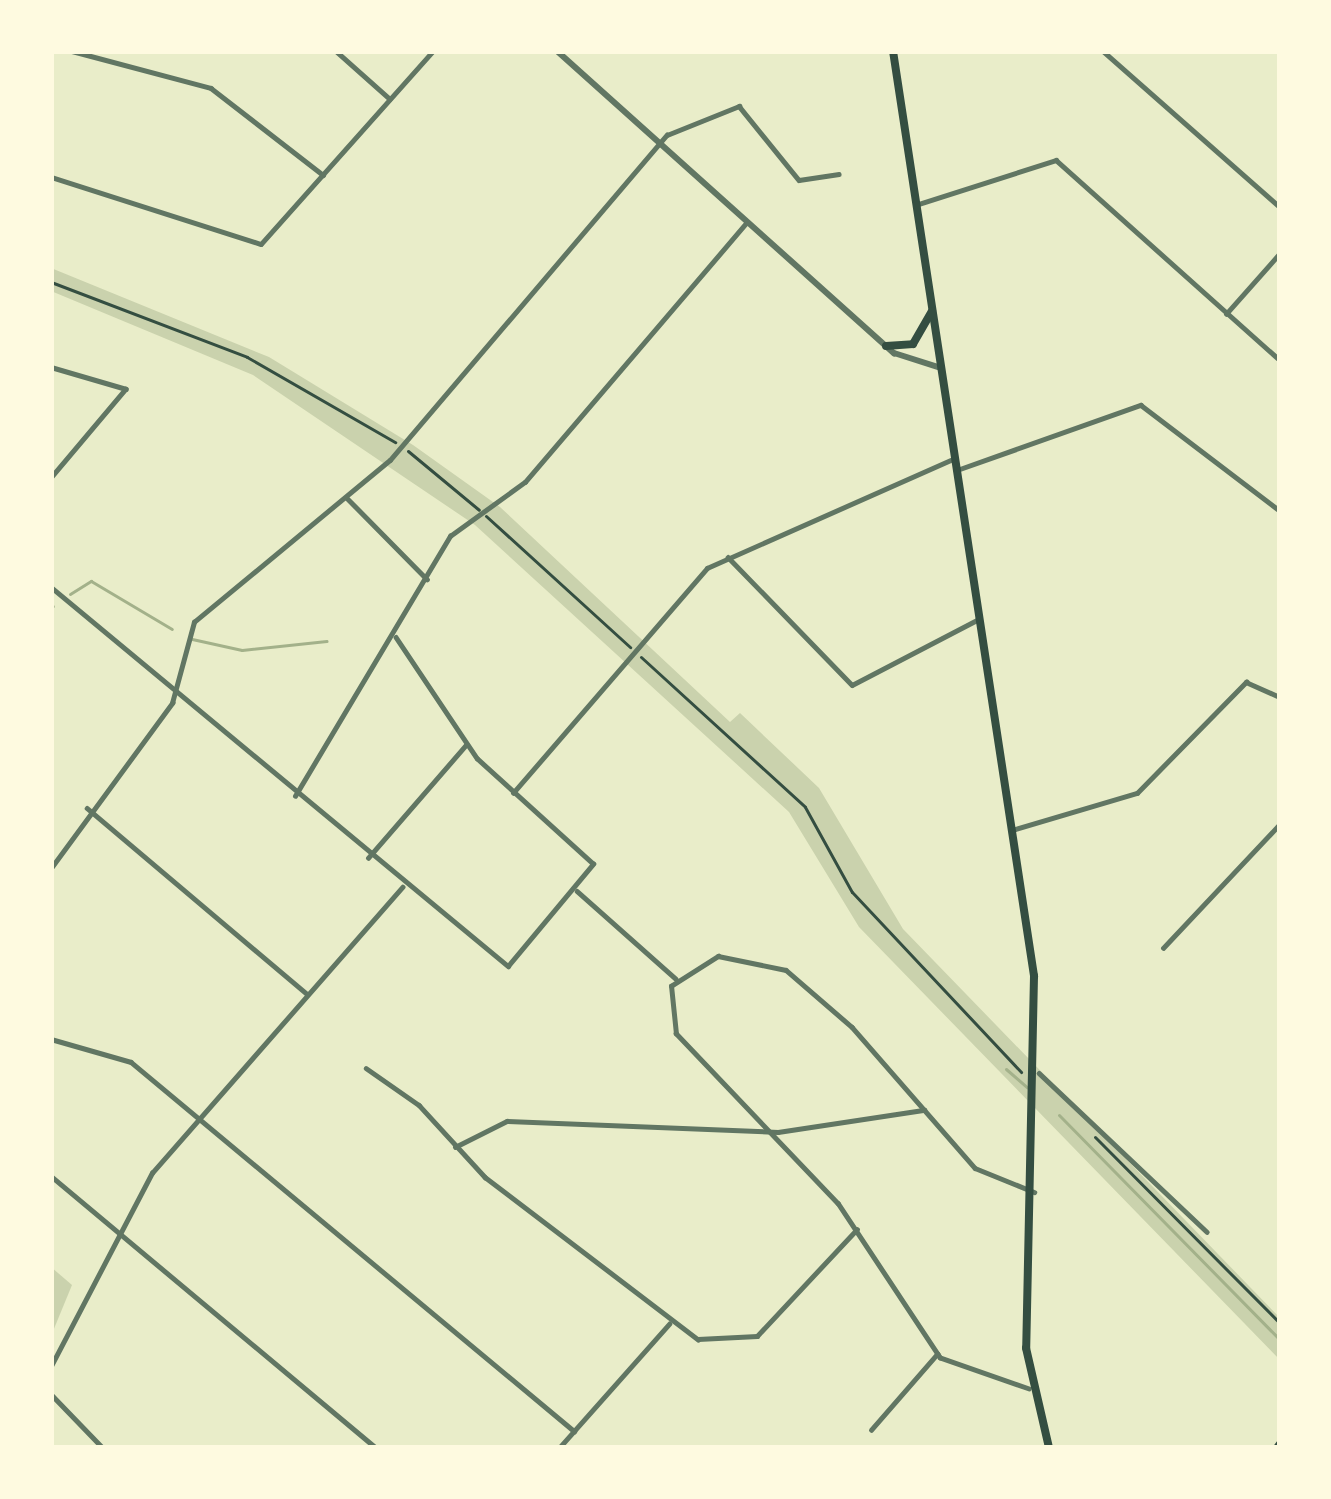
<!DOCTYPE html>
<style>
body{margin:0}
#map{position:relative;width:1331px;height:1499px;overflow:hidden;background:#e9edc9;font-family:Figtree,sans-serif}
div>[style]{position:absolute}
.green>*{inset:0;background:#cad2ad}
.stream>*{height:3px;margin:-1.5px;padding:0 1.5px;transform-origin:1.5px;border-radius:1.5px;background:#a3b18a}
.path>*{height:3px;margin:-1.5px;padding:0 1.5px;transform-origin:1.5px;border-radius:1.5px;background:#344e41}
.minor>*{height:4.5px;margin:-2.25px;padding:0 2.25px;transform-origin:2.25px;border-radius:2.25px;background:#617663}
.tertiary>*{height:6px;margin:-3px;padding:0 3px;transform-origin:3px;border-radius:3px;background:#617663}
.secondary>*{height:8px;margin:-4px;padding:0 4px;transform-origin:4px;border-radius:4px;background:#344e41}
.primary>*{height:8px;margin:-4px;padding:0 4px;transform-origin:4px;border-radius:4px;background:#344e41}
span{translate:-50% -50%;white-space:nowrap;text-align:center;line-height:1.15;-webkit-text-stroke:12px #fefae0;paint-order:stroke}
.frame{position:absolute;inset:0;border:54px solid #fefae0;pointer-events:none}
</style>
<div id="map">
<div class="green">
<div style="clip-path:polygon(51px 268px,269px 357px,413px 445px,500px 507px,730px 722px,740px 713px,819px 788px,903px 929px,1280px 1318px,1280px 1360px,859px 927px,789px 812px,475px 525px,253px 375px,51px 291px)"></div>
<div style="clip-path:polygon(51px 1267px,72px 1285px,51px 1336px)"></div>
</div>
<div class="stream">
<div style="left:70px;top:594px;width:25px;rotate:-32deg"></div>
<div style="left:91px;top:581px;width:94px;rotate:30.7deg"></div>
<div style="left:51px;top:607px;width:2px;rotate:-27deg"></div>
<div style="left:192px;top:639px;width:51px;rotate:12.4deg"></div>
<div style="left:242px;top:650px;width:85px;rotate:-6deg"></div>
<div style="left:1006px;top:1069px;width:28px;rotate:41deg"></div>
<div style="left:1059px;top:1115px;width:315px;rotate:45.5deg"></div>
</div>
<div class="path">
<div style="left:51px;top:282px;width:210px;rotate:20.9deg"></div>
<div style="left:247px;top:357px;width:171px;rotate:29.9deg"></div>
<div style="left:408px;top:451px;width:92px;rotate:39.7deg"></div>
<div style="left:486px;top:516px;width:195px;rotate:42.3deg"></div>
<div style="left:641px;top:657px;width:222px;rotate:42.4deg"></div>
<div style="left:805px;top:807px;width:97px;rotate:61.1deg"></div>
<div style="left:852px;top:892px;width:247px;rotate:46.8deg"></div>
<div style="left:1095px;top:1137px;width:262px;rotate:45.2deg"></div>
</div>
<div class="minor">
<div style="left:72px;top:51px;width:144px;rotate:14.9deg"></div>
<div style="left:211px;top:88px;width:142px;rotate:37.8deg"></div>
<div style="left:336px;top:51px;width:72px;rotate:41.6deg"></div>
<div style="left:1103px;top:51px;width:236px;rotate:41.4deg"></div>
<div style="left:51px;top:177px;width:220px;rotate:17.7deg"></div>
<div style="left:261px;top:244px;width:259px;rotate:-48.3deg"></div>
<div style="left:919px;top:204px;width:144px;rotate:-17.8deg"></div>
<div style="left:1056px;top:160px;width:300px;rotate:41.8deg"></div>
<div style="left:1226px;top:314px;width:81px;rotate:-48.5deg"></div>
<div style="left:51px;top:367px;width:78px;rotate:16.3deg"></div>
<div style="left:126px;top:389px;width:116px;rotate:130.1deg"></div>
<div style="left:957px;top:470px;width:195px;rotate:-19.5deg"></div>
<div style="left:1141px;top:405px;width:175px;rotate:37.3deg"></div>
<div style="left:347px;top:498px;width:114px;rotate:45.4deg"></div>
<div style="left:728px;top:557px;width:178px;rotate:45.9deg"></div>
<div style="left:852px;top:685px;width:143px;rotate:-27.5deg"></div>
<div style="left:51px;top:587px;width:594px;rotate:39.67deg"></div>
<div style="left:508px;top:966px;width:133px;rotate:-50.2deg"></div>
<div style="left:593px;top:864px;width:156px;rotate:-137.8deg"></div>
<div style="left:477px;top:759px;width:146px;rotate:-123.8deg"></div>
<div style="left:513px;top:793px;width:297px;rotate:-49.2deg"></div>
<div style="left:707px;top:568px;width:271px;rotate:-23.9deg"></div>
<div style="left:295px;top:796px;width:303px;rotate:-59.2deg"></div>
<div style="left:450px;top:536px;width:92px;rotate:-35.8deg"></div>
<div style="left:525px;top:482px;width:340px;rotate:-49.5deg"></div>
<div style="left:87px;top:808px;width:288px;rotate:40.2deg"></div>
<div style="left:1012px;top:830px;width:130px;rotate:-16.5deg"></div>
<div style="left:1137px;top:793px;width:156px;rotate:-45.5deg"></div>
<div style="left:1246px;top:682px;width:37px;rotate:24deg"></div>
<div style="left:368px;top:858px;width:150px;rotate:-49.1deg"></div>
<div style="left:51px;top:868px;width:205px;rotate:-53.7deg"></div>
<div style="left:172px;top:703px;width:84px;rotate:-74.8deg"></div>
<div style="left:194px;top:622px;width:254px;rotate:-39.6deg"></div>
<div style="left:390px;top:460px;width:427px;rotate:-49.6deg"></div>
<div style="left:667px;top:135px;width:78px;rotate:-21.9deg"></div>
<div style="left:739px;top:106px;width:95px;rotate:51deg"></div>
<div style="left:799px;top:180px;width:40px;rotate:-8.5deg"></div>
<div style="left:577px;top:891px;width:132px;rotate:41.6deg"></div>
<div style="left:1163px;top:948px;width:170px;rotate:-46.7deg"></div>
<div style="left:51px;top:1039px;width:83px;rotate:16deg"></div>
<div style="left:131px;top:1062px;width:577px;rotate:39.79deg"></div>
<div style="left:366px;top:1068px;width:65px;rotate:34.9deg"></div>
<div style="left:419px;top:1105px;width:98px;rotate:47.5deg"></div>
<div style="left:485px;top:1177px;width:268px;rotate:37.3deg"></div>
<div style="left:698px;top:1339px;width:59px;rotate:-2.9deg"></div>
<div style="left:757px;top:1336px;width:146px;rotate:-46.9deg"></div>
<div style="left:1039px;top:1073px;width:231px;rotate:43.4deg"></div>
<div style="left:455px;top:1147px;width:58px;rotate:-26.6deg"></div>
<div style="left:507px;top:1121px;width:271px;rotate:2.3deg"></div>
<div style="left:778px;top:1132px;width:148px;rotate:-8.6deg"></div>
<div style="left:51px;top:1176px;width:424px;rotate:39.9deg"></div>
<div style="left:51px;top:1366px;width:218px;rotate:-62.4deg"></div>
<div style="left:152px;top:1173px;width:380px;rotate:-48.8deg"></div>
<div style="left:1029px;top:1389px;width:94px;rotate:-160.8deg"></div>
<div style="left:940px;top:1358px;width:185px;rotate:-123.5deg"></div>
<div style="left:838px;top:1204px;width:235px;rotate:-133.6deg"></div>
<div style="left:676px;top:1034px;width:48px;rotate:-95.9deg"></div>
<div style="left:671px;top:986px;width:56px;rotate:-32.6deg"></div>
<div style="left:718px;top:956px;width:69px;rotate:11.6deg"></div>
<div style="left:786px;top:970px;width:87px;rotate:40.8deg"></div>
<div style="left:852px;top:1027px;width:187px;rotate:48.9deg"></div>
<div style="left:975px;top:1168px;width:64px;rotate:22.1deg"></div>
<div style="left:51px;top:1394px;width:75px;rotate:46.1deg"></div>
<div style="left:871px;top:1430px;width:101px;rotate:-49deg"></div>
<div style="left:559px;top:1448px;width:166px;rotate:-48.4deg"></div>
</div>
<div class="tertiary">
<div style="left:557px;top:51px;width:453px;rotate:41.9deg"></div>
<div style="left:894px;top:353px;width:49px;rotate:17.7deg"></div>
</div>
<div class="secondary">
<div style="left:893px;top:51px;width:936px;rotate:81.33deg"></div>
<div style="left:1034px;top:976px;width:372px;rotate:91.2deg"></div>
<div style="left:1026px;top:1348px;width:103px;rotate:77deg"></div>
<div style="left:886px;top:346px;width:27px;rotate:-4deg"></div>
<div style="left:913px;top:344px;width:38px;rotate:-60deg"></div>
</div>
<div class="primary">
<div style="left:1277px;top:1448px;width:5px;rotate:-53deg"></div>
</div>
<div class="frame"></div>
</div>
